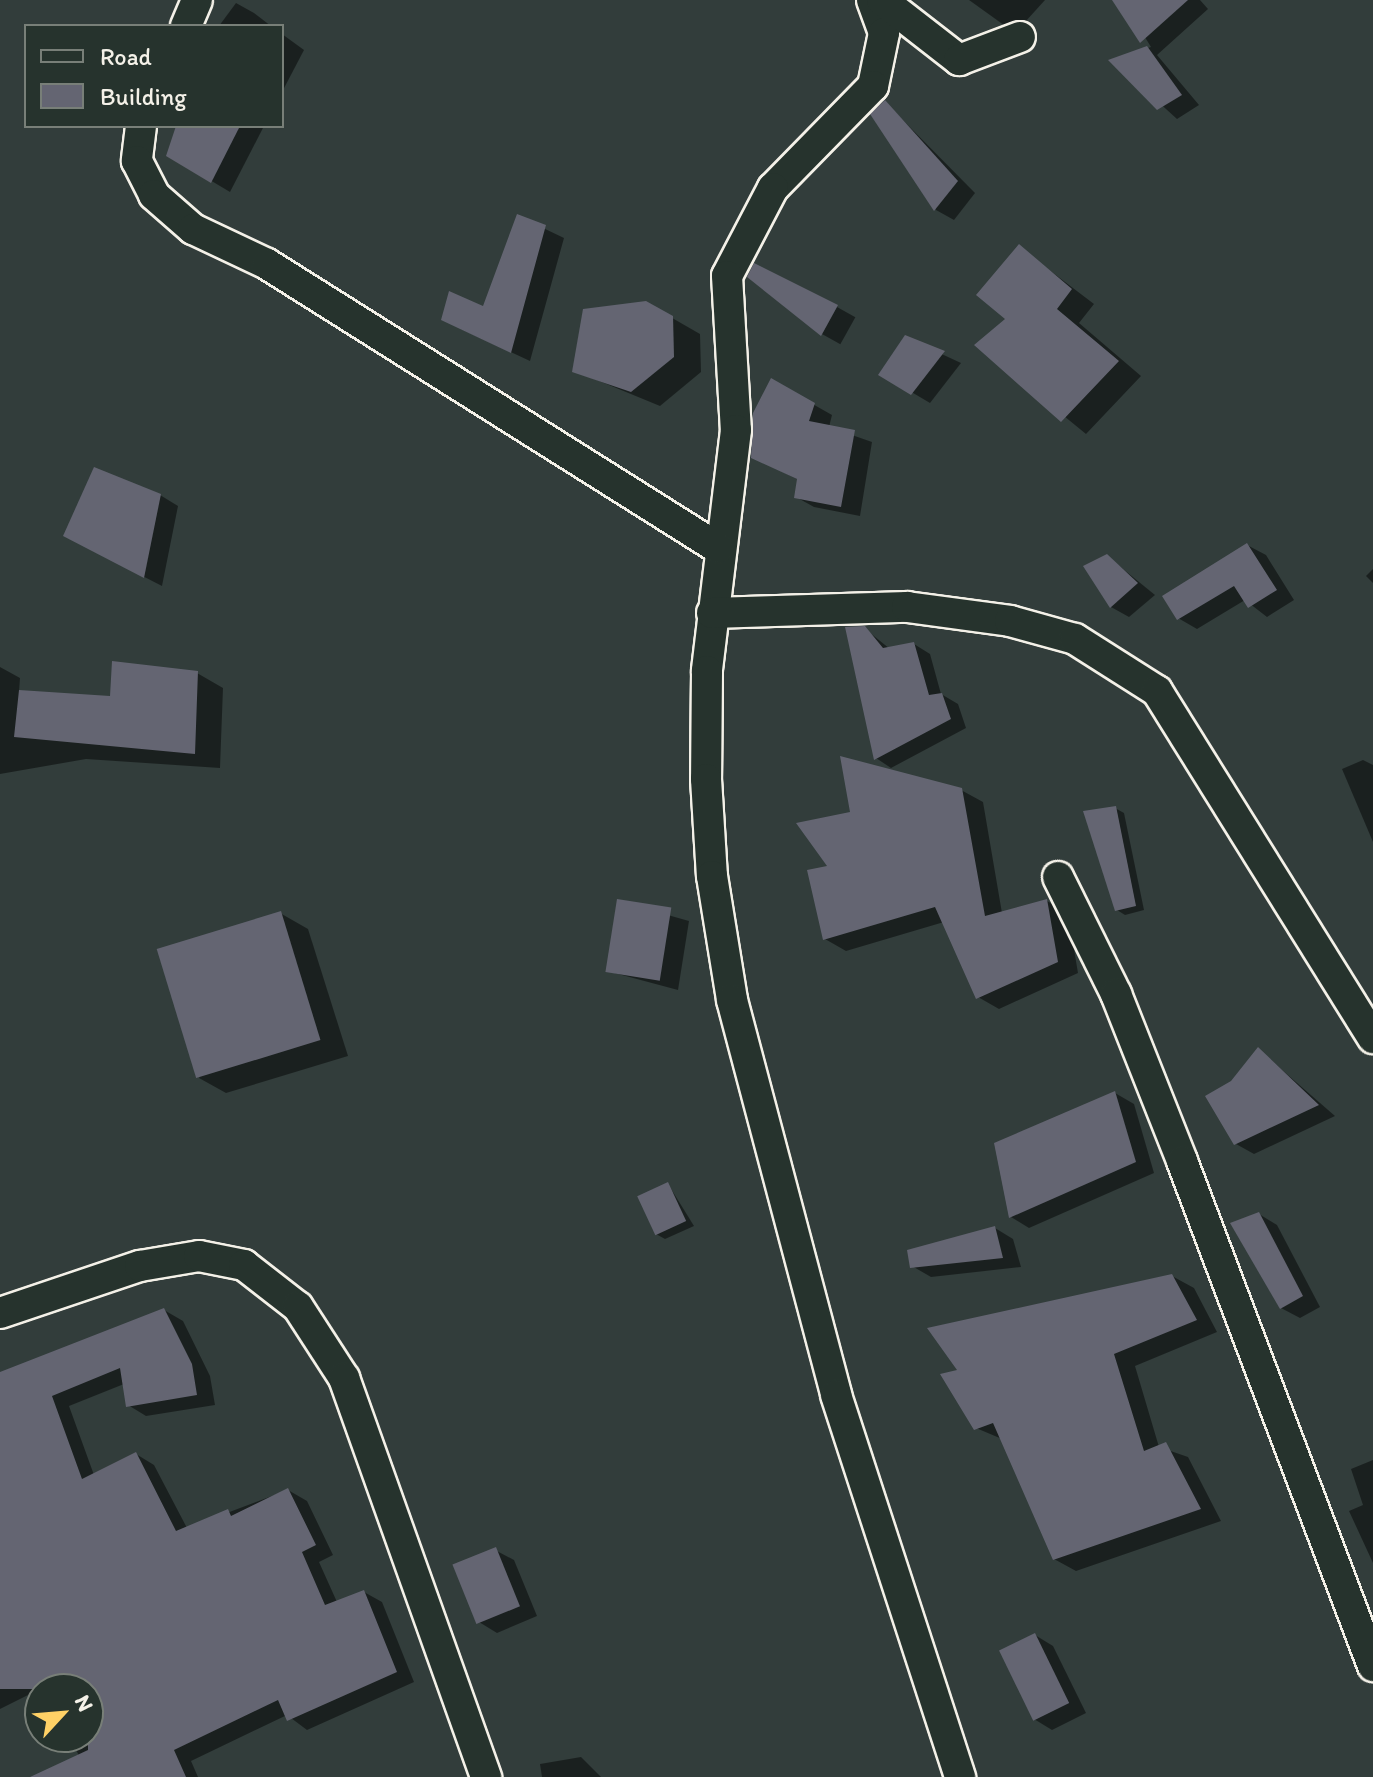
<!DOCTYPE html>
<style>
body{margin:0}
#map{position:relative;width:1373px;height:1777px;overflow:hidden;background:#323d3b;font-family:Itim,sans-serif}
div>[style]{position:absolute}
.shadow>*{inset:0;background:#0007;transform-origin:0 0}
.building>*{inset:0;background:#646572;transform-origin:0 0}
.roads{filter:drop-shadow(2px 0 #f4f1e8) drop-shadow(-2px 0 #f4f1e8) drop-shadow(0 2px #f4f1e8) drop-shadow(0 -2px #f4f1e8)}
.street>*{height:30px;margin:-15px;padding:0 15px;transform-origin:15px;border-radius:15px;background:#26332d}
span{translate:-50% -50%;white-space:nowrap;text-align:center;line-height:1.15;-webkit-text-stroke:8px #26332d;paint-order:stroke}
.legend{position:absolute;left:24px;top:24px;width:260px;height:104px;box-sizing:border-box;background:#26332d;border:2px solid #787f78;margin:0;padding:10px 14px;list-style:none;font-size:24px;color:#f4f1e8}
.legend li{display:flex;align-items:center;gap:16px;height:40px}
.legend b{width:40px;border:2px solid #787f78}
.north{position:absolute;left:24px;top:1673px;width:80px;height:80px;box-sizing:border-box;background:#26332d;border:2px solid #787f78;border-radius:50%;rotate:64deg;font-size:22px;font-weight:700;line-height:32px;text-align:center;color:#f4f1e8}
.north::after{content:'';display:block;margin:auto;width:28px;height:36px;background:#ffd166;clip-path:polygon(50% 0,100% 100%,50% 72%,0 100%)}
</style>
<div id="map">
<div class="shadow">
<div style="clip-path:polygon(969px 0,1045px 0,1015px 33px)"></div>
<div style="clip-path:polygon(1122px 0,1200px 0,1208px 9px,1157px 55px,1199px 105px,1177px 119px,1112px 60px,1151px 47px)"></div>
<div style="clip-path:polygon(236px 3px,254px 13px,271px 26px,219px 26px)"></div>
<div style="clip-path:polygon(282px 34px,304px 50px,282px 92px)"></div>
<div style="clip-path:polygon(885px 102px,975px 193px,954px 220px,936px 210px,873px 115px)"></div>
<div style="clip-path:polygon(178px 126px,264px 126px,230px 192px,168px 155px)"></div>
<div style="clip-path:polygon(518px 216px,564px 238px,530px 361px,461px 329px,484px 308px)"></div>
<div style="clip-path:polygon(1019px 247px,1094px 304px,1079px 323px,1141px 376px,1086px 434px,977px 345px,1009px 319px)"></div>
<div style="clip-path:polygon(646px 303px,700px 334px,701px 372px,660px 406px,575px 371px)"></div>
<div style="left:837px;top:307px;width:21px;height:31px;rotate:29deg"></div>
<div style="clip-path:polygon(905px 337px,961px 363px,930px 403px,881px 374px)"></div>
<div style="clip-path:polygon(772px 381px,832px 415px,829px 427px,872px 442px,860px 516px,814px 507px,796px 497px,799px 480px,753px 457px)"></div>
<div style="clip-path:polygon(160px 495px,178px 506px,162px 586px,84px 546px)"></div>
<div style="clip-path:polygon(1247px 545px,1266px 555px,1294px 600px,1267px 617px,1245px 600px,1197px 629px,1178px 618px)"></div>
<div style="clip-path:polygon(1107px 556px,1155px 595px,1129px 617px,1111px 607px)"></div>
<div style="clip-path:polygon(1373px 569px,1373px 583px,1366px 576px)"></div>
<div style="clip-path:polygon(864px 628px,890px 649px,914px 644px,930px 654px,941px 694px,958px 704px,966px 728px,891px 768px,876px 758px)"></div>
<div style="clip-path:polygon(0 667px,20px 678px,19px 692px,112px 698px,197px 673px,223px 688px,220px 768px,86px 759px,0 774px)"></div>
<div style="clip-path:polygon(1363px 760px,1373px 765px,1373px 842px,1342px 769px)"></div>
<div style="clip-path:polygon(961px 790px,983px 802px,1002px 913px,1047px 901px,1068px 913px,1078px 973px,999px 1009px,978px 997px,944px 922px,846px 951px,825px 939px,831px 867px)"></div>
<div style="clip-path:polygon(1115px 808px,1124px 813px,1144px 910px,1125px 915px,1117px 910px)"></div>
<div style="clip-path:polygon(618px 901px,689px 921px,678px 990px,607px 971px)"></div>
<div style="clip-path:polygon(280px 913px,308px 929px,348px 1056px,226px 1093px,199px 1078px)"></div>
<div style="clip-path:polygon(1259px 1050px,1335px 1116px,1254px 1154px,1236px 1144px,1233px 1082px)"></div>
<div style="clip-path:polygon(1115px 1093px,1134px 1104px,1154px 1173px,1029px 1228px,1011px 1217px,997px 1144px)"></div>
<div style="clip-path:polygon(668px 1184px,694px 1226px,665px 1239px,656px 1234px)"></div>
<div style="clip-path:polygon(1259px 1214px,1277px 1225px,1320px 1307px,1300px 1318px,1281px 1308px)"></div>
<div style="clip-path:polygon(995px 1228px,1013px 1239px,1021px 1267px,931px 1277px,912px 1266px)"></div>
<div style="clip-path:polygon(1172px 1276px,1194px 1288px,1217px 1332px,1135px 1366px,1159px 1447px,1188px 1457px,1221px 1521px,1076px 1571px,1054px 1559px,1002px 1439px,976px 1428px)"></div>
<div style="clip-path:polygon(164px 1310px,183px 1321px,210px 1376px,215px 1405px,146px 1416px,128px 1405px,124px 1384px,69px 1406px,94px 1475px,136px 1454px,154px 1465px,187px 1528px,288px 1490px,307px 1501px,333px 1555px,319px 1562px,337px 1602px,364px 1592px,382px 1602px,414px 1682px,307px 1730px,287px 1715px,191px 1761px,198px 1777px,89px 1777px,70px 1737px,88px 1737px,88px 1689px,40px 1689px,0 1709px,0 1376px)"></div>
<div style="clip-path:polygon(1373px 1460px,1373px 1563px,1349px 1511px,1363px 1505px,1351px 1469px)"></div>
<div style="clip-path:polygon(495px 1550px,514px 1560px,537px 1616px,497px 1633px,479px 1622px)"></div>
<div style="clip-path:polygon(1035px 1635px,1053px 1646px,1086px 1713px,1052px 1730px,1034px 1719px)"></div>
<div style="clip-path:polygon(581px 1757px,601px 1777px,542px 1777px,540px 1764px)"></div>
</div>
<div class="building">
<div style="clip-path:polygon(1112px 0,1188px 0,1140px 43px)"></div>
<div style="clip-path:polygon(1147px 46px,1182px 95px,1157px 110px,1108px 60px)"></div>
<div style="clip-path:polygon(885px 100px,958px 181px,934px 211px,870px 114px)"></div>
<div style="clip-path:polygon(176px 126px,240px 126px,211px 183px,166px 156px)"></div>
<div style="clip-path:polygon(517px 214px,546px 225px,511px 353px,441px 320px,449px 291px,483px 306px)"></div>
<div style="clip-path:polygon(1019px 244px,1072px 289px,1057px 309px,1119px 361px,1061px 422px,974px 345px,1005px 319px,976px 295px)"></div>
<div style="clip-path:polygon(754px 263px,838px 305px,821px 336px,747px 277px)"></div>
<div style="clip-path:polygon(646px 301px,673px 316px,674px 357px,631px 392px,572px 372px,583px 309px)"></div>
<div style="clip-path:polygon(905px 335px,945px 351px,911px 395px,878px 375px)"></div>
<div style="clip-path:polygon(771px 378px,815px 403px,809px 421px,855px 430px,841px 507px,794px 498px,797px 479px,751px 458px,753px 413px)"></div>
<div style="clip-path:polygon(94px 467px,161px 494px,144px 578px,63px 536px)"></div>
<div style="clip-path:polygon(1247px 543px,1277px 590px,1248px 608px,1234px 586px,1177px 620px,1162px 596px)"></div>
<div style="clip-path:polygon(1107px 554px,1138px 583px,1110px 608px,1083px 566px)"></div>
<div style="clip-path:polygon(865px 626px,883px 648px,914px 642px,929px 695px,942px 693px,951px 719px,874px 760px,845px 627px)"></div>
<div style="clip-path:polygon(112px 661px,198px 671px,195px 754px,14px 737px,19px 690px,110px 696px)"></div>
<div style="clip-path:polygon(840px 756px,962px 788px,985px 916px,1047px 899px,1058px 962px,976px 999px,935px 907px,823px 940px,807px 870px,827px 866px,796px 823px,850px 812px)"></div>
<div style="clip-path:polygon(1116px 806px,1136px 906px,1115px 911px,1083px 811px)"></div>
<div style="left:617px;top:899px;width:55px;height:74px;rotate:9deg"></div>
<div style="left:281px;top:911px;width:135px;height:130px;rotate:73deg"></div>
<div style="clip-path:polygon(1258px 1047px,1319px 1105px,1234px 1145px,1205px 1096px,1231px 1081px)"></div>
<div style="clip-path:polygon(1115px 1091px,1136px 1162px,1009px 1218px,994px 1143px)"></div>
<div style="left:668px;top:1182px;width:43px;height:34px;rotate:65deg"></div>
<div style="clip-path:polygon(1259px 1212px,1303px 1296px,1280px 1309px,1230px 1223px)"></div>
<div style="clip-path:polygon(995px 1226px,1003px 1258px,910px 1268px,907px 1250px)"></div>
<div style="clip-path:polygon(1172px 1274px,1197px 1320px,1114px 1354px,1144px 1451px,1166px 1442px,1201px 1509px,1053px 1560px,993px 1423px,974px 1430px,940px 1374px,957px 1370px,927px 1328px)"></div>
<div style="clip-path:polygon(164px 1308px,192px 1364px,197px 1395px,126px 1407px,120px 1368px,52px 1396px,82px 1479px,136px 1452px,176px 1531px,228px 1509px,231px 1516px,288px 1488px,316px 1545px,302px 1552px,325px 1605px,364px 1590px,397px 1672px,287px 1721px,278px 1700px,174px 1750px,186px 1777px,30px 1777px,88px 1750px,88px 1689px,0 1689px,0 1372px)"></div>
<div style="left:496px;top:1547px;width:64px;height:47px;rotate:68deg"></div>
<div style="left:1035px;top:1633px;width:78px;height:40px;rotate:64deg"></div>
</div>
<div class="roads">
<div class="street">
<div style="left:872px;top:0;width:35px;rotate:70deg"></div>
<div style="left:884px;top:33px;width:54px;rotate:101.7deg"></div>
<div style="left:873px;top:86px;width:143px;rotate:134.4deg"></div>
<div style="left:773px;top:188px;width:99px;rotate:117.6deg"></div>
<div style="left:727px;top:276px;width:154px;rotate:86.7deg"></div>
<div style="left:736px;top:430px;width:243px;rotate:96.9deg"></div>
<div style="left:707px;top:671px;width:108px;rotate:90.5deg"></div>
<div style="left:706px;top:779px;width:97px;rotate:86.5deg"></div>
<div style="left:712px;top:876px;width:126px;rotate:80.8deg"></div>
<div style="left:732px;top:1000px;width:408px;rotate:75.2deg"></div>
<div style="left:836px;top:1395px;width:402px;rotate:72deg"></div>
<div style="left:882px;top:0;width:98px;rotate:37.9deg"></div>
<div style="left:959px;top:60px;width:65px;rotate:-20.7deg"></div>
<div style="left:186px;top:26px;width:28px;rotate:-67deg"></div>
<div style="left:141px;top:126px;width:35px;rotate:97deg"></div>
<div style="left:137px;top:161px;width:38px;rotate:63deg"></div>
<div style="left:154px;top:195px;width:52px;rotate:41.1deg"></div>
<div style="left:193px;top:229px;width:82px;rotate:25.3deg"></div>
<div style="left:267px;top:264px;width:533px;rotate:32.2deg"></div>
<div style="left:712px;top:613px;width:195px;rotate:-1.8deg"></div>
<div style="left:907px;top:607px;width:104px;rotate:7.7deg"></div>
<div style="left:1010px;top:621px;width:67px;rotate:15.5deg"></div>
<div style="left:1075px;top:639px;width:97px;rotate:32.4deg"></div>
<div style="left:1157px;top:691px;width:409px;rotate:58.1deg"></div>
<div style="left:1058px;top:877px;width:131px;rotate:63.6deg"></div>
<div style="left:1116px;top:994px;width:180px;rotate:68.4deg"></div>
<div style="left:1182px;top:1161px;width:540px;rotate:69.28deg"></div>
<div style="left:0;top:1313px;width:148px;rotate:-18.6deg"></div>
<div style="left:140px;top:1266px;width:60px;rotate:-9.6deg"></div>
<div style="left:199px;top:1256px;width:46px;rotate:11.3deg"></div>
<div style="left:244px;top:1265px;width:68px;rotate:37.9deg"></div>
<div style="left:298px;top:1307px;width:85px;rotate:57.1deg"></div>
<div style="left:344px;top:1378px;width:424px;rotate:70.4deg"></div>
</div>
</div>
<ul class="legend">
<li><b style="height:10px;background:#26332d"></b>Road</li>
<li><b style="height:22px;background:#646572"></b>Building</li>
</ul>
<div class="north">N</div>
</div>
